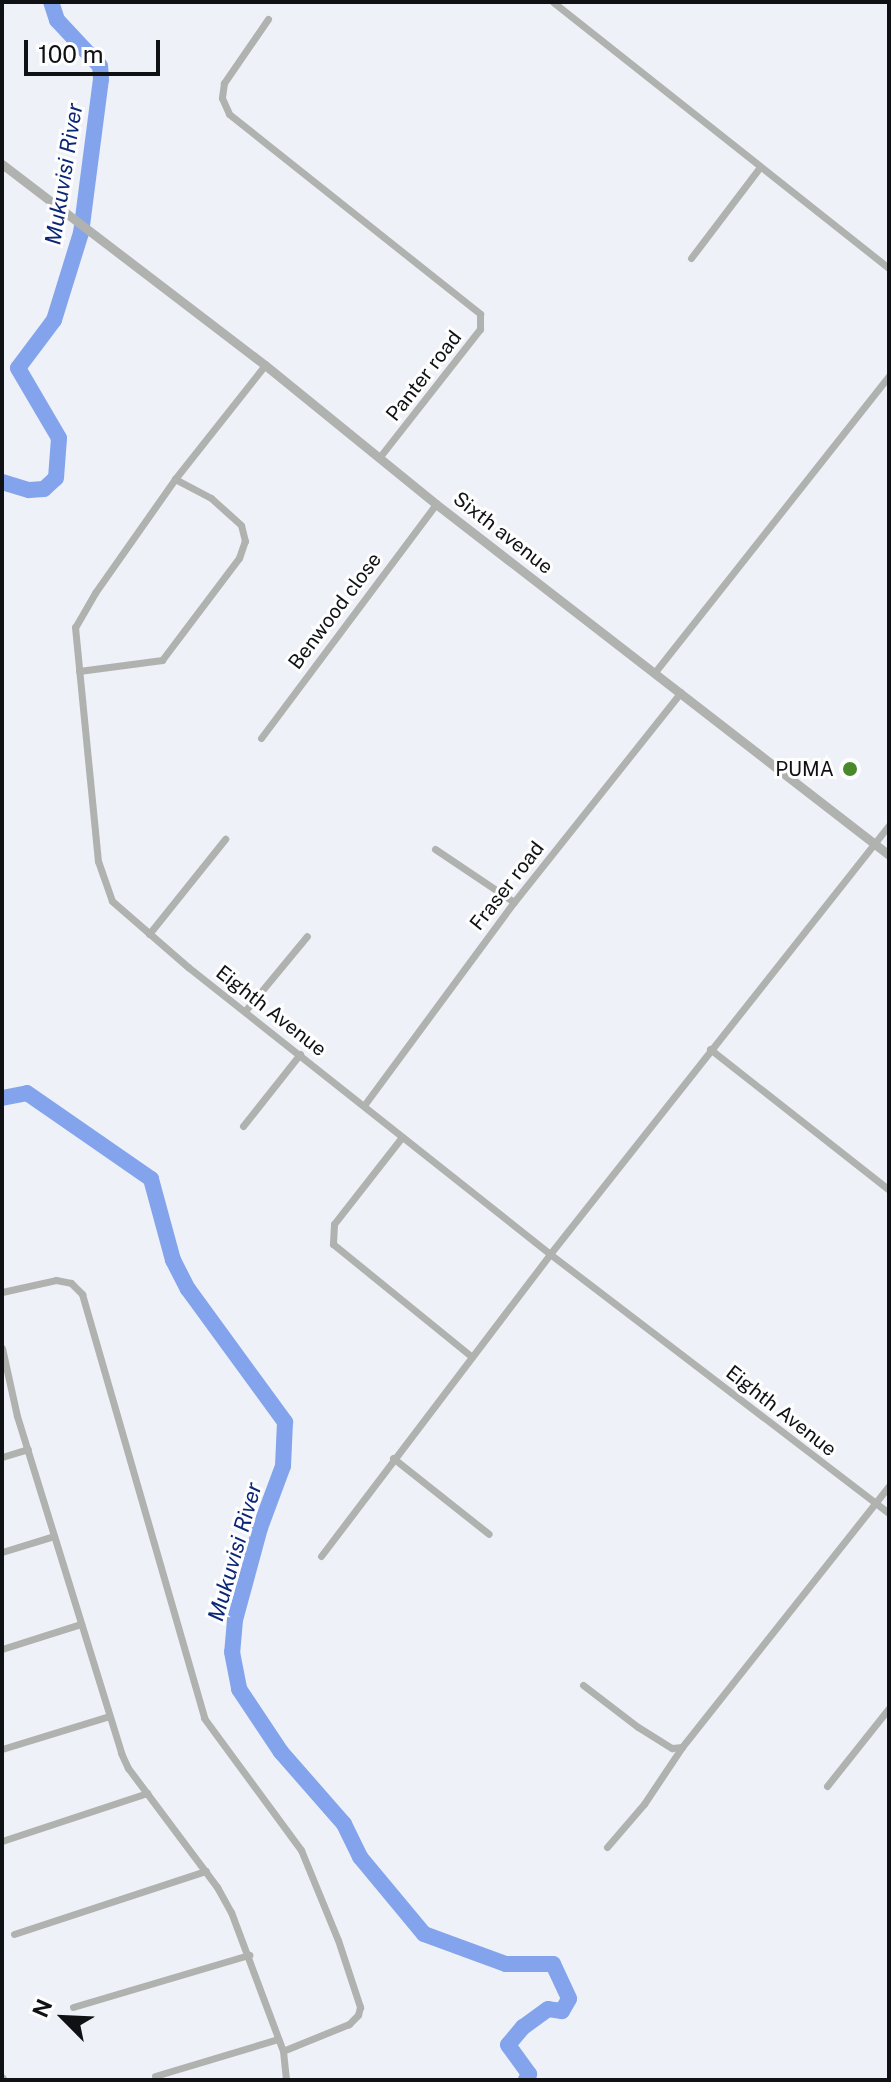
<!DOCTYPE html>
<style>
body{margin:0}
#map{position:relative;width:891px;height:2082px;overflow:hidden;background:#eef1f7;font-family:"Public Sans",sans-serif}
div>[style]{position:absolute}
.river>*{height:16px;margin:-8px;padding:0 8px;transform-origin:8px;border-radius:8px;background:#83a4ec}
.minor>*{height:7px;margin:-3.5px;padding:0 3.5px;transform-origin:3.5px;border-radius:3.5px;background:#b0b2af}
.tertiary>*{height:9px;margin:-4.5px;padding:0 4.5px;transform-origin:4.5px;border-radius:4.5px;background:#b0b2af}
.dots>*{width:22px;height:22px;translate:-50% -50%;box-sizing:border-box;border:4px solid #fefefe;border-radius:50%}
span{translate:-50% -50%;white-space:nowrap;text-align:center;line-height:1.15;-webkit-text-stroke:6px #fefefe;paint-order:stroke}
.street-label{font-size:20px;color:#101114}
.poi-label{font-size:20px;color:#101114}
.right{translate:-100% -50%;text-align:right}
.water-label{font-size:22px;color:#0b2677;font-style:italic}
.frame{position:absolute;inset:0;border:4px solid #101114;pointer-events:none}
.north{position:absolute;left:24px;top:1978px;width:80px;height:80px;-webkit-text-stroke:6px #fefefe;paint-order:stroke;rotate:294deg;font-size:22px;font-weight:700;line-height:32px;text-align:center;color:#101114}
.north::after{content:'';display:block;margin:auto;width:28px;height:36px;background:#101114;clip-path:polygon(50% 0,100% 100%,50% 72%,0 100%)}
.scale{position:absolute;left:24px;top:40px;width:136px;height:36px;box-sizing:border-box;border:4px solid #101114;border-top:0;padding-left:10px;font-size:24px;line-height:28px;white-space:nowrap;color:#101114;-webkit-text-stroke:6px #fefefe;paint-order:stroke}
</style>
<div id="map">
<div class="river">
<div style="left:2px;top:482px;width:28px;rotate:17deg"></div>
<div style="left:29px;top:490px;width:15px;rotate:-4deg"></div>
<div style="left:44px;top:489px;width:16px;rotate:-43deg"></div>
<div style="left:56px;top:478px;width:40px;rotate:-85.7deg"></div>
<div style="left:59px;top:438px;width:81px;rotate:-120.4deg"></div>
<div style="left:18px;top:368px;width:60px;rotate:-53.1deg"></div>
<div style="left:54px;top:320px;width:91px;rotate:-72.8deg"></div>
<div style="left:81px;top:233px;width:155px;rotate:-82.6deg"></div>
<div style="left:101px;top:79px;width:13px;rotate:-94deg"></div>
<div style="left:100px;top:66px;width:63px;rotate:-133.1deg"></div>
<div style="left:57px;top:20px;width:19px;rotate:-108deg"></div>
<div style="left:2px;top:1098px;width:25px;rotate:-11deg"></div>
<div style="left:27px;top:1093px;width:151px;rotate:34.7deg"></div>
<div style="left:151px;top:1179px;width:84px;rotate:74.8deg"></div>
<div style="left:173px;top:1260px;width:33px;rotate:63deg"></div>
<div style="left:188px;top:1289px;width:165px;rotate:53.9deg"></div>
<div style="left:285px;top:1422px;width:44px;rotate:92.6deg"></div>
<div style="left:283px;top:1466px;width:66px;rotate:110.4deg"></div>
<div style="left:260px;top:1528px;width:95px;rotate:105.2deg"></div>
<div style="left:235px;top:1620px;width:32px;rotate:95deg"></div>
<div style="left:232px;top:1652px;width:38px;rotate:79deg"></div>
<div style="left:239px;top:1689px;width:76px;rotate:56.3deg"></div>
<div style="left:281px;top:1752px;width:96px;rotate:48.8deg"></div>
<div style="left:344px;top:1824px;width:37px;rotate:64deg"></div>
<div style="left:360px;top:1857px;width:100px;rotate:50.3deg"></div>
<div style="left:424px;top:1934px;width:87px;rotate:20.1deg"></div>
<div style="left:506px;top:1964px;width:47px"></div>
<div style="left:553px;top:1964px;width:38px;rotate:65deg"></div>
<div style="left:569px;top:1999px;width:14px;rotate:120deg"></div>
<div style="left:562px;top:2011px;width:14px;rotate:-172deg"></div>
<div style="left:548px;top:2009px;width:31px;rotate:144deg"></div>
<div style="left:523px;top:2027px;width:23px;rotate:130deg"></div>
<div style="left:508px;top:2045px;width:36px;rotate:54deg"></div>
<div style="left:529px;top:2074px;width:7px;rotate:117deg"></div>
</div>
<div class="minor">
<div style="left:553px;top:2px;width:429px;rotate:38.4deg"></div>
<div style="left:268px;top:19px;width:78px;rotate:124.5deg"></div>
<div style="left:224px;top:83px;width:15px;rotate:98deg"></div>
<div style="left:222px;top:98px;width:17px;rotate:66deg"></div>
<div style="left:229px;top:114px;width:321px;rotate:38.5deg"></div>
<div style="left:480px;top:314px;width:15px;rotate:90deg"></div>
<div style="left:480px;top:329px;width:164px;rotate:128.1deg"></div>
<div style="left:691px;top:258px;width:114px;rotate:-52.8deg"></div>
<div style="left:265px;top:365px;width:145px;rotate:128.3deg"></div>
<div style="left:175px;top:479px;width:139px;rotate:125.1deg"></div>
<div style="left:95px;top:593px;width:39px;rotate:120deg"></div>
<div style="left:75px;top:627px;width:235px;rotate:84.4deg"></div>
<div style="left:98px;top:861px;width:42px;rotate:70.7deg"></div>
<div style="left:112px;top:901px;width:101px;rotate:41deg"></div>
<div style="left:188px;top:967px;width:462px;rotate:38.4deg"></div>
<div style="left:550px;top:1254px;width:427px;rotate:37.4deg"></div>
<div style="left:79px;top:671px;width:84px;rotate:-7.5deg"></div>
<div style="left:162px;top:660px;width:128px;rotate:-53deg"></div>
<div style="left:239px;top:558px;width:18px;rotate:-71deg"></div>
<div style="left:245px;top:541px;width:16px;rotate:-104deg"></div>
<div style="left:241px;top:525px;width:40px;rotate:-138deg"></div>
<div style="left:211px;top:498px;width:41px;rotate:-152.2deg"></div>
<div style="left:655px;top:672px;width:377px;rotate:-51.7deg"></div>
<div style="left:261px;top:738px;width:292px;rotate:-53.2deg"></div>
<div style="left:435px;top:849px;width:95px;rotate:33.9deg"></div>
<div style="left:149px;top:934px;width:122px;rotate:-51.3deg"></div>
<div style="left:245px;top:1011px;width:97px;rotate:-50.4deg"></div>
<div style="left:710px;top:1049px;width:228px;rotate:38.2deg"></div>
<div style="left:365px;top:1104px;width:251px;rotate:-53.6deg"></div>
<div style="left:514px;top:902px;width:268px;rotate:-51.5deg"></div>
<div style="left:243px;top:1126px;width:92px;rotate:-51.6deg"></div>
<div style="left:402px;top:1137px;width:110px;rotate:128deg"></div>
<div style="left:334px;top:1224px;width:20px;rotate:93deg"></div>
<div style="left:333px;top:1244px;width:179px;rotate:39.1deg"></div>
<div style="left:2px;top:1292px;width:55px;rotate:-12.5deg"></div>
<div style="left:56px;top:1280px;width:15px;rotate:11deg"></div>
<div style="left:71px;top:1283px;width:16px;rotate:45deg"></div>
<div style="left:82px;top:1294px;width:441px;rotate:73.9deg"></div>
<div style="left:204px;top:1718px;width:164px;rotate:53.7deg"></div>
<div style="left:301px;top:1850px;width:97px;rotate:67.7deg"></div>
<div style="left:338px;top:1940px;width:71px;rotate:71.8deg"></div>
<div style="left:360px;top:2007px;width:8px;rotate:104deg"></div>
<div style="left:358px;top:2015px;width:13px;rotate:135deg"></div>
<div style="left:349px;top:2024px;width:71px;rotate:157.8deg"></div>
<div style="left:2px;top:1348px;width:70px;rotate:77.6deg"></div>
<div style="left:17px;top:1416px;width:353px;rotate:72.8deg"></div>
<div style="left:121px;top:1753px;width:17px;rotate:65deg"></div>
<div style="left:128px;top:1768px;width:149px;rotate:53.2deg"></div>
<div style="left:217px;top:1887px;width:29px;rotate:61deg"></div>
<div style="left:231px;top:1912px;width:148px;rotate:69.5deg"></div>
<div style="left:283px;top:2051px;width:29px;rotate:84deg"></div>
<div style="left:2px;top:1457px;width:27px;rotate:-17deg"></div>
<div style="left:393px;top:1458px;width:122px;rotate:38.4deg"></div>
<div style="left:2px;top:1552px;width:54px;rotate:-17.1deg"></div>
<div style="left:321px;top:1556px;width:379px;rotate:-52.8deg"></div>
<div style="left:550px;top:1254px;width:547px;rotate:-51.68deg"></div>
<div style="left:2px;top:1649px;width:83px;rotate:-17.6deg"></div>
<div style="left:583px;top:1685px;width:69px;rotate:37.4deg"></div>
<div style="left:638px;top:1727px;width:40px;rotate:32deg"></div>
<div style="left:672px;top:1748px;width:10px;rotate:-6deg"></div>
<div style="left:682px;top:1747px;width:333px;rotate:-51.6deg"></div>
<div style="left:2px;top:1749px;width:112px;rotate:-17.1deg"></div>
<div style="left:827px;top:1786px;width:100px;rotate:-51.5deg"></div>
<div style="left:2px;top:1841px;width:153px;rotate:-18.3deg"></div>
<div style="left:607px;top:1847px;width:57px;rotate:-49.3deg"></div>
<div style="left:644px;top:1804px;width:69px;rotate:-56.3deg"></div>
<div style="left:14px;top:1934px;width:202px;rotate:-18.2deg"></div>
<div style="left:73px;top:2007px;width:184px;rotate:-16.5deg"></div>
<div style="left:155px;top:2076px;width:128px;rotate:-16.7deg"></div>
<div style="left:2px;top:2077px;width:4px;rotate:56deg"></div>
</div>
<div class="tertiary">
<div style="left:2px;top:164px;width:331px;rotate:37.4deg"></div>
<div style="left:265px;top:365px;width:220px;rotate:39.1deg"></div>
<div style="left:436px;top:504px;width:573px;rotate:37.77deg"></div>
</div>
<div class="dots">
<div style="left:850px;top:769px;background:#48892c"></div>
</div>
<div class="street-label">
<span style="left:424px;top:376px;rotate:-52deg">Panter road</span>
<span style="left:503px;top:533px;rotate:38deg">Sixth avenue</span>
<span style="left:335px;top:611px;rotate:-53deg">Benwood close</span>
<span style="left:507px;top:886px;rotate:-52deg">Fraser road</span>
<span style="left:271px;top:1011px;rotate:38deg">Eighth Avenue</span>
<span style="left:781px;top:1411px;rotate:38deg">Eighth Avenue</span>
</div>
<div class="poi-label">
<span class="right" style="left:834px;top:769px">PUMA</span>
</div>
<div class="water-label">
<span style="left:64px;top:174px;rotate:-81deg">Mukuvisi River</span>
<span style="left:235px;top:1552px;rotate:-74deg">Mukuvisi River</span>
</div>
<div class="frame"></div>
<div class="north">N</div>
<div class="scale">100 m</div>
</div>
